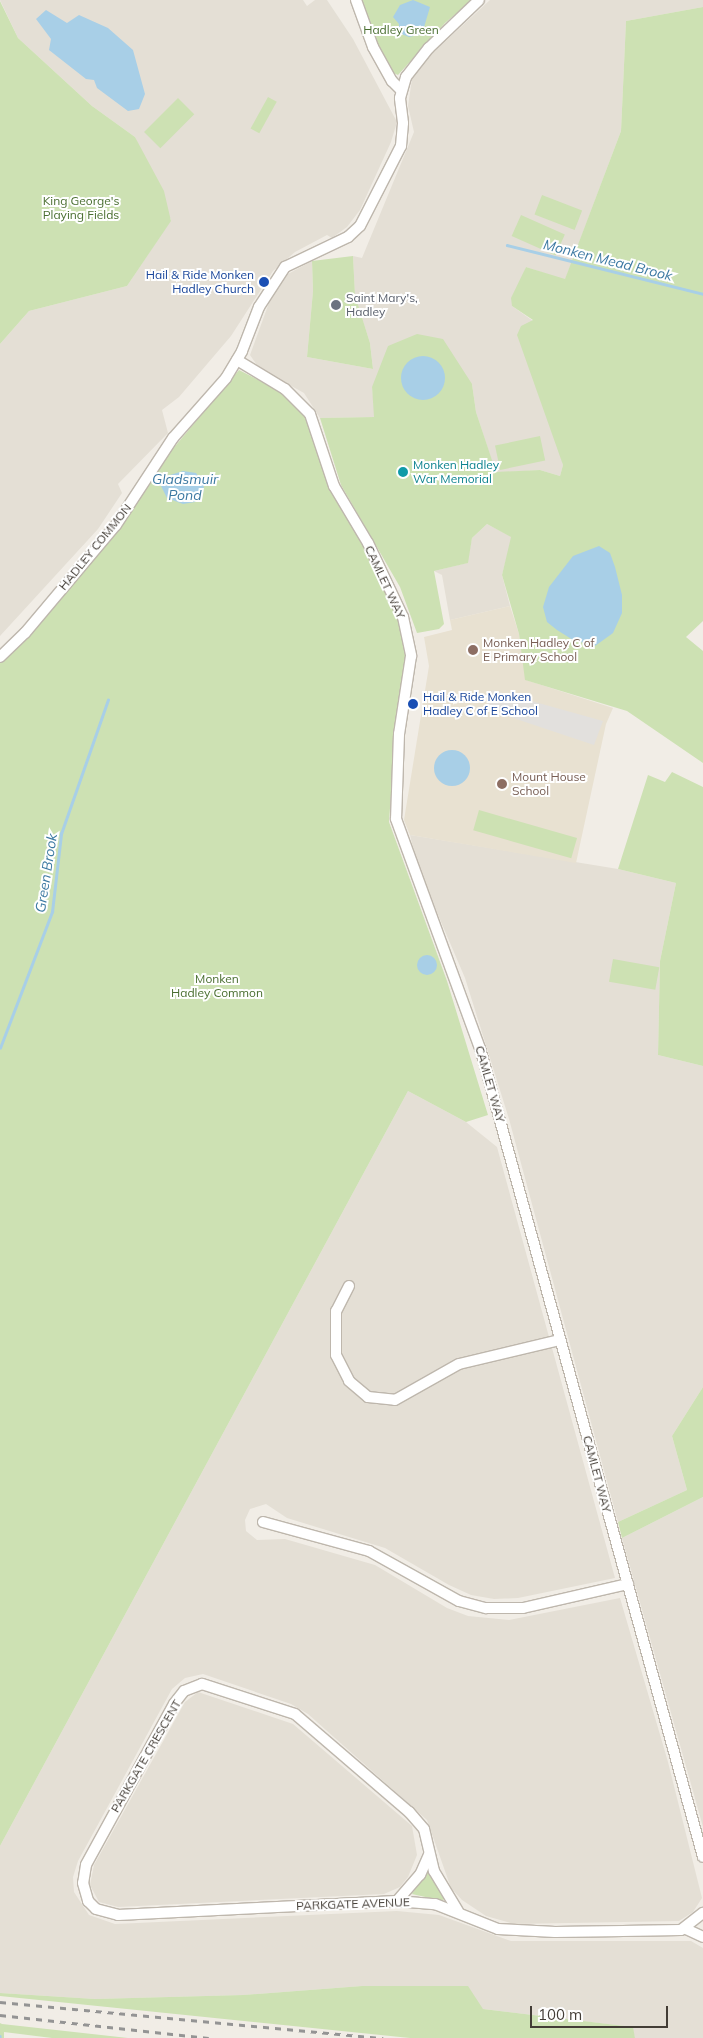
<!DOCTYPE html>
<style>
body{margin:0}
#map{position:relative;width:703px;height:2038px;overflow:hidden;background:#f1ede6;font-family:Mulish,sans-serif}
div>[style]{position:absolute}
.residential>*{inset:0;background:#e4dfd5}
.education>*{inset:0;background:#e8e1d1}
.green>*{inset:0;background:#cde1b3;transform-origin:0 0}
.parking>*{inset:0;background:#e2e0dd}
.water>*{inset:0;background:#a8cfe7}
.round{border-radius:50%}
.stream>*{height:2.5px;margin:-1.25px;padding:0 1.25px;transform-origin:1.25px;border-radius:1.25px;background:#a8cfe7}
.roads{filter:drop-shadow(1px 0 #beb7ad) drop-shadow(-1px 0 #beb7ad) drop-shadow(0 1px #beb7ad) drop-shadow(0 -1px #beb7ad)}
.minor>*{height:10px;margin:-5px;padding:0 5px;transform-origin:5px;border-radius:5px;background:#fff}
.rail>*{height:2.5px;margin-top:-1.25px;transform-origin:0;background:repeating-linear-gradient(90deg,#949494 0 6px,transparent 0 12px)}
.dots>*{width:14px;height:14px;translate:-50% -50%;box-sizing:border-box;border:2px solid #fff;border-radius:50%}
span{translate:-50% -50%;white-space:nowrap;text-align:center;line-height:1.15;-webkit-text-stroke:4px #fff;paint-order:stroke}
.park-label{font-size:12px;color:#496e30}
.transit-label{font-size:12px;color:#164399}
.right{translate:-100% -50%;text-align:right}
.left{translate:0 -50%;text-align:left}
.worship-label{font-size:12px;color:#5b616d}
.culture-label{font-size:12px;color:#0d838f}
.street-label{font-size:12px;color:#433d36}
.education-label{font-size:12px;color:#785e54}
.water-label{font-size:14px;color:#3c79a2;font-style:italic}
.scale{position:absolute;left:530px;top:2006px;width:138px;height:22px;box-sizing:border-box;border:2px solid #433d36;border-top:0;padding-left:6px;font-size:15px;line-height:18px;white-space:nowrap;color:#433d36;-webkit-text-stroke:4px #fff;paint-order:stroke}
</style>
<div id="map">
<div class="residential">
<div style="clip-path:polygon(0 0,303px 0,307px 6px,315px 0,327px 0,353px 39px,397px 122px,391px 142px,360px 210px,347px 227px,332px 238px,327px 235px,295px 252px,273px 271px,231px 336px,179px 397px,162px 410px,168px 433px,118px 484px,122px 493px,98px 529px,0 636px,0 344px,29px 311px,127px 286px,171px 220px,135px 137px,92px 106px,18px 38px)"></div>
<div style="clip-path:polygon(490px 0,703px 0,703px 7px,626px 21px,621px 131px,565px 280px,526px 267px,512px 306px,533px 321px,563px 465px,560px 476px,540px 470px,496px 473px,476px 412px,472px 384px,372px 387px,375px 417px,320px 418px,304px 393px,259px 368px,250px 355px,274px 289px,286px 275px,312px 261px,313px 291px,307px 357px,373px 369px,370px 343px,355px 296px,353px 256px,362px 258px,414px 132px,408px 106px,412px 79px,420px 65px)"></div>
<div style="clip-path:polygon(487px 524px,512px 537px,502px 575px,510px 606px,450px 620px,442px 575px,434px 571px,467px 563px,472px 538px)"></div>
<div style="clip-path:polygon(410px 835px,618px 869px,676px 883px,660px 961px,658px 1055px,703px 1066px,703px 1387px,672px 1436px,687px 1490px,618px 1522px,509px 1119px,465px 978px,418px 868px)"></div>
<div style="clip-path:polygon(408px 1091px,466px 1122px,497px 1147px,615px 1578px,518px 1598px,494px 1599px,471px 1595px,449px 1585px,385px 1548px,287px 1518px,266px 1504px,250px 1509px,245px 1520px,246px 1531px,257px 1540px,285px 1539px,375px 1565px,447px 1608px,468px 1616px,509px 1620px,620px 1598px,668px 1762px,702px 1898px,693px 1912px,679px 1921px,514px 1924px,486px 1916px,462px 1900px,451px 1888px,427px 1820px,308px 1714px,291px 1704px,203px 1674px,185px 1678px,172px 1689px,78px 1861px,73px 1877px,74px 1892px,89px 1915px,115px 1924px,397px 1911px,439px 1915px,511px 1941px,691px 1941px,703px 1948px,703px 2038px,635px 2038px,632px 2027px,483px 2009px,362px 1986px,243px 1995px,95px 1999px,0 1993px,0 1846px)"></div>
<div style="clip-path:polygon(703px 1497px,703px 1827px,622px 1538px)"></div>
<div style="clip-path:polygon(198px 1692px,293px 1724px,412px 1826px,417px 1855px,408px 1877px,400px 1887px,384px 1894px,118px 1907px,99px 1902px,90px 1885px,94px 1865px,185px 1702px)"></div>
</div>
<div class="education">
<div style="clip-path:polygon(510px 606px,519px 634px,526px 680px,613px 708px,606px 724px,576px 863px,410px 835px,404px 820px,429px 666px,424px 637px,452px 630px,450px 620px)"></div>
</div>
<div class="green">
<div style="clip-path:polygon(360px 0,472px 0,445px 23px,398px 75px,389px 71px,369px 30px)"></div>
<div style="clip-path:polygon(0 1px,18px 38px,92px 106px,135px 137px,164px 191px,171px 221px,127px 286px,29px 311px,0 344px)"></div>
<div style="clip-path:polygon(703px 7px,703px 621px,686px 637px,703px 651px,703px 763px,627px 711px,525px 680px,519px 634px,502px 575px,511px 537px,487px 524px,472px 538px,468px 563px,434px 571px,444px 624px,439px 629px,417px 633px,400px 587px,341px 485px,320px 418px,374px 417px,372px 387px,388px 346px,417px 334px,443px 339px,472px 384px,476px 412px,496px 472px,540px 470px,560px 476px,563px 465px,517px 335px,521px 326px,533px 320px,512px 306px,511px 298px,526px 267px,565px 279px,621px 131px,626px 21px)"></div>
<div style="left:268px;top:97px;width:10px;height:36px;rotate:29deg"></div>
<div style="left:178px;top:98px;width:23px;height:48px;rotate:45deg"></div>
<div style="left:542px;top:195px;width:43px;height:21px;rotate:21deg"></div>
<div style="left:521px;top:215px;width:48px;height:23px;rotate:24deg"></div>
<div style="clip-path:polygon(353px 256px,355px 295px,370px 343px,373px 369px,307px 357px,313px 291px,312px 261px)"></div>
<div style="clip-path:polygon(239px 370px,276px 389px,304px 412px,398px 617px,406px 661px,395px 739px,389px 822px,447px 981px,488px 1115px,466px 1122px,408px 1091px,0 1846px,0 658px,124px 523px,161px 463px)"></div>
<div style="left:540px;top:436px;width:25px;height:46px;rotate:78deg"></div>
<div style="clip-path:polygon(672px 772px,703px 787px,703px 1066px,658px 1055px,660px 961px,676px 883px,618px 869px,648px 775px,665px 782px)"></div>
<div style="left:479px;top:810px;width:102px;height:21px;rotate:16deg"></div>
<div style="left:613px;top:959px;width:47px;height:23px;rotate:10deg"></div>
<div style="clip-path:polygon(703px 1387px,703px 1497px,622px 1538px,618px 1522px,687px 1490px,672px 1436px)"></div>
<div style="clip-path:polygon(427px 1870px,444px 1898px,443px 1901px,412px 1894px)"></div>
<div style="clip-path:polygon(362px 1986px,468px 1986px,483px 2009px,633px 2027px,635px 2038px,410px 2038px,0 1996px,0 1993px,95px 1999px,243px 1995px)"></div>
<div style="clip-path:polygon(0 2023px,2px 2024px,128px 2038px,52px 2038px,4px 2032px,4px 2038px,0 2038px)"></div>
</div>
<div class="parking">
<div style="clip-path:polygon(492px 690px,603px 721px,594px 745px,486px 709px)"></div>
</div>
<div class="water">
<div style="clip-path:polygon(413px 0,430px 7px,422px 34px,409px 37px,399px 33px,399px 24px,393px 17px,400px 5px)"></div>
<div style="clip-path:polygon(46px 10px,67px 23px,79px 15px,108px 28px,133px 50px,145px 94px,139px 109px,128px 111px,97px 88px,94px 80px,86px 79px,49px 50px,51px 39px,36px 19px)"></div>
<div class="round" style="left:401px;top:356px;width:44px;height:44px"></div>
<div style="clip-path:polygon(183px 471px,196px 473px,204px 484px,203px 494px,195px 502px,183px 504px,167px 498px,161px 486px,167px 476px)"></div>
<div style="clip-path:polygon(599px 546px,610px 553px,615px 567px,622px 595px,622px 613px,613px 633px,595px 646px,573px 640px,557px 630px,547px 622px,543px 607px,549px 587px,573px 556px)"></div>
<div class="round" style="left:434px;top:750px;width:36px;height:36px"></div>
<div class="round" style="left:417px;top:955px;width:20px;height:20px"></div>
</div>
<div class="stream">
<div style="left:507px;top:245px;width:202px;rotate:14deg"></div>
<div style="left:0;top:1048px;width:146px;rotate:-69.1deg"></div>
<div style="left:52px;top:912px;width:79px;rotate:-83.4deg"></div>
<div style="left:61px;top:834px;width:142px;rotate:-70.7deg"></div>
<div style="left:0;top:2036px;width:2px;rotate:90deg"></div>
</div>
<div class="roads">
<div class="minor">
<div style="left:356px;top:0;width:50px;rotate:70.1deg"></div>
<div style="left:373px;top:47px;width:39px;rotate:61deg"></div>
<div style="left:392px;top:81px;width:13px;rotate:45deg"></div>
<div style="left:237px;top:360px;width:56px;rotate:31.1deg"></div>
<div style="left:285px;top:389px;width:35px;rotate:45deg"></div>
<div style="left:310px;top:414px;width:76px;rotate:71.6deg"></div>
<div style="left:334px;top:486px;width:66px;rotate:59.2deg"></div>
<div style="left:368px;top:543px;width:82px;rotate:64.7deg"></div>
<div style="left:403px;top:617px;width:40px;rotate:78deg"></div>
<div style="left:411px;top:656px;width:79px;rotate:98.7deg"></div>
<div style="left:399px;top:734px;width:85px;rotate:92deg"></div>
<div style="left:396px;top:819px;width:244px;rotate:69.9deg"></div>
<div style="left:480px;top:1048px;width:839px;rotate:74.59deg"></div>
<div style="left:0;top:657px;width:35px;rotate:-44deg"></div>
<div style="left:25px;top:633px;width:141px;rotate:-49.9deg"></div>
<div style="left:116px;top:525px;width:104px;rotate:-56.8deg"></div>
<div style="left:173px;top:438px;width:80px;rotate:-48.5deg"></div>
<div style="left:226px;top:378px;width:31px;rotate:-59deg"></div>
<div style="left:242px;top:351px;width:47px;rotate:-68.9deg"></div>
<div style="left:259px;top:307px;width:48px;rotate:-57deg"></div>
<div style="left:285px;top:267px;width:70px;rotate:-25.5deg"></div>
<div style="left:348px;top:237px;width:16px;rotate:-43deg"></div>
<div style="left:360px;top:226px;width:90px;rotate:-62.9deg"></div>
<div style="left:401px;top:146px;width:23px;rotate:-85deg"></div>
<div style="left:403px;top:123px;width:25px;rotate:-97deg"></div>
<div style="left:400px;top:98px;width:22px;rotate:-74deg"></div>
<div style="left:406px;top:77px;width:37px;rotate:-52deg"></div>
<div style="left:429px;top:48px;width:69px;rotate:-43.8deg"></div>
<div style="left:349px;top:1286px;width:28px;rotate:117deg"></div>
<div style="left:336px;top:1311px;width:44px;rotate:90deg"></div>
<div style="left:336px;top:1355px;width:29px;rotate:63deg"></div>
<div style="left:349px;top:1381px;width:25px;rotate:40deg"></div>
<div style="left:368px;top:1397px;width:27px;rotate:6deg"></div>
<div style="left:395px;top:1400px;width:73px;rotate:-29.4deg"></div>
<div style="left:459px;top:1364px;width:104px;rotate:-13.4deg"></div>
<div style="left:263px;top:1522px;width:110px;rotate:15.3deg"></div>
<div style="left:369px;top:1551px;width:103px;rotate:29.1deg"></div>
<div style="left:459px;top:1601px;width:28px;rotate:15deg"></div>
<div style="left:486px;top:1608px;width:37px"></div>
<div style="left:523px;top:1608px;width:108px;rotate:-12.9deg"></div>
<div style="left:397px;top:1901px;width:35px;rotate:-49deg"></div>
<div style="left:420px;top:1875px;width:22px;rotate:-66deg"></div>
<div style="left:458px;top:1911px;width:47px;rotate:-121deg"></div>
<div style="left:434px;top:1871px;width:43px;rotate:-103.4deg"></div>
<div style="left:424px;top:1829px;width:23px;rotate:-131deg"></div>
<div style="left:409px;top:1812px;width:150px;rotate:-139.3deg"></div>
<div style="left:295px;top:1714px;width:98px;rotate:-162.1deg"></div>
<div style="left:202px;top:1684px;width:19px;rotate:159deg"></div>
<div style="left:184px;top:1691px;width:16px;rotate:128deg"></div>
<div style="left:174px;top:1704px;width:183px;rotate:118.7deg"></div>
<div style="left:86px;top:1865px;width:18px;rotate:99deg"></div>
<div style="left:83px;top:1883px;width:19px;rotate:74deg"></div>
<div style="left:88px;top:1901px;width:11px;rotate:45deg"></div>
<div style="left:96px;top:1909px;width:23px;rotate:15deg"></div>
<div style="left:118px;top:1915px;width:279px;rotate:-2.9deg"></div>
<div style="left:397px;top:1901px;width:38px;rotate:5deg"></div>
<div style="left:435px;top:1904px;width:68px;rotate:21.6deg"></div>
<div style="left:498px;top:1929px;width:57px;rotate:3deg"></div>
<div style="left:555px;top:1932px;width:126px;rotate:-0.9deg"></div>
<div style="left:681px;top:1930px;width:28px;rotate:-38deg"></div>
<div style="left:686px;top:1929px;width:19px;rotate:25deg"></div>
</div>
</div>
<div class="rail">
<div style="left:0;top:2002px;width:385px;rotate:5.4deg"></div>
<div style="left:0;top:2015px;width:210px;rotate:6.3deg"></div>
</div>
<div class="dots">
<div style="left:264px;top:282px;background:#1a4fb4"></div>
<div style="left:336px;top:305px;background:#6b7280"></div>
<div style="left:403px;top:472px;background:#0f9aa8"></div>
<div style="left:473px;top:650px;background:#8d6e63"></div>
<div style="left:413px;top:704px;background:#1a4fb4"></div>
<div style="left:502px;top:784px;background:#8d6e63"></div>
</div>
<div class="park-label">
<span style="left:401px;top:30px">Hadley Green</span>
<span style="left:81px;top:208px">King George's<br>Playing Fields</span>
<span style="left:217px;top:986px">Monken<br>Hadley Common</span>
</div>
<div class="transit-label">
<span class="right" style="left:254px;top:282px">Hail &amp; Ride Monken<br>Hadley Church</span>
<span class="left" style="left:423px;top:704px">Hail &amp; Ride Monken<br>Hadley C of E School</span>
</div>
<div class="worship-label">
<span class="left" style="left:346px;top:305px">Saint Mary's,<br>Hadley</span>
</div>
<div class="culture-label">
<span class="left" style="left:413px;top:472px">Monken Hadley<br>War Memorial</span>
</div>
<div class="street-label">
<span style="left:95px;top:547px;rotate:-51deg">HADLEY COMMON</span>
<span style="left:385px;top:582px;rotate:65deg">CAMLET WAY</span>
<span style="left:490px;top:1084px;rotate:74deg">CAMLET WAY</span>
<span style="left:597px;top:1474px;rotate:75deg">CAMLET WAY</span>
<span style="left:146px;top:1756px;rotate:-60deg">PARKGATE CRESCENT</span>
<span style="left:353px;top:1904px;rotate:-2deg">PARKGATE AVENUE</span>
</div>
<div class="education-label">
<span class="left" style="left:483px;top:650px">Monken Hadley C of<br>E Primary School</span>
<span class="left" style="left:512px;top:784px">Mount House<br>School</span>
</div>
<div class="water-label">
<span style="left:608px;top:260px;rotate:14deg">Monken Mead Brook</span>
<span style="left:185px;top:487px">Gladsmuir<br>Pond</span>
<span style="left:46px;top:873px;rotate:-81deg">Green Brook</span>
</div>
<div class="scale">100 m</div>
</div>
